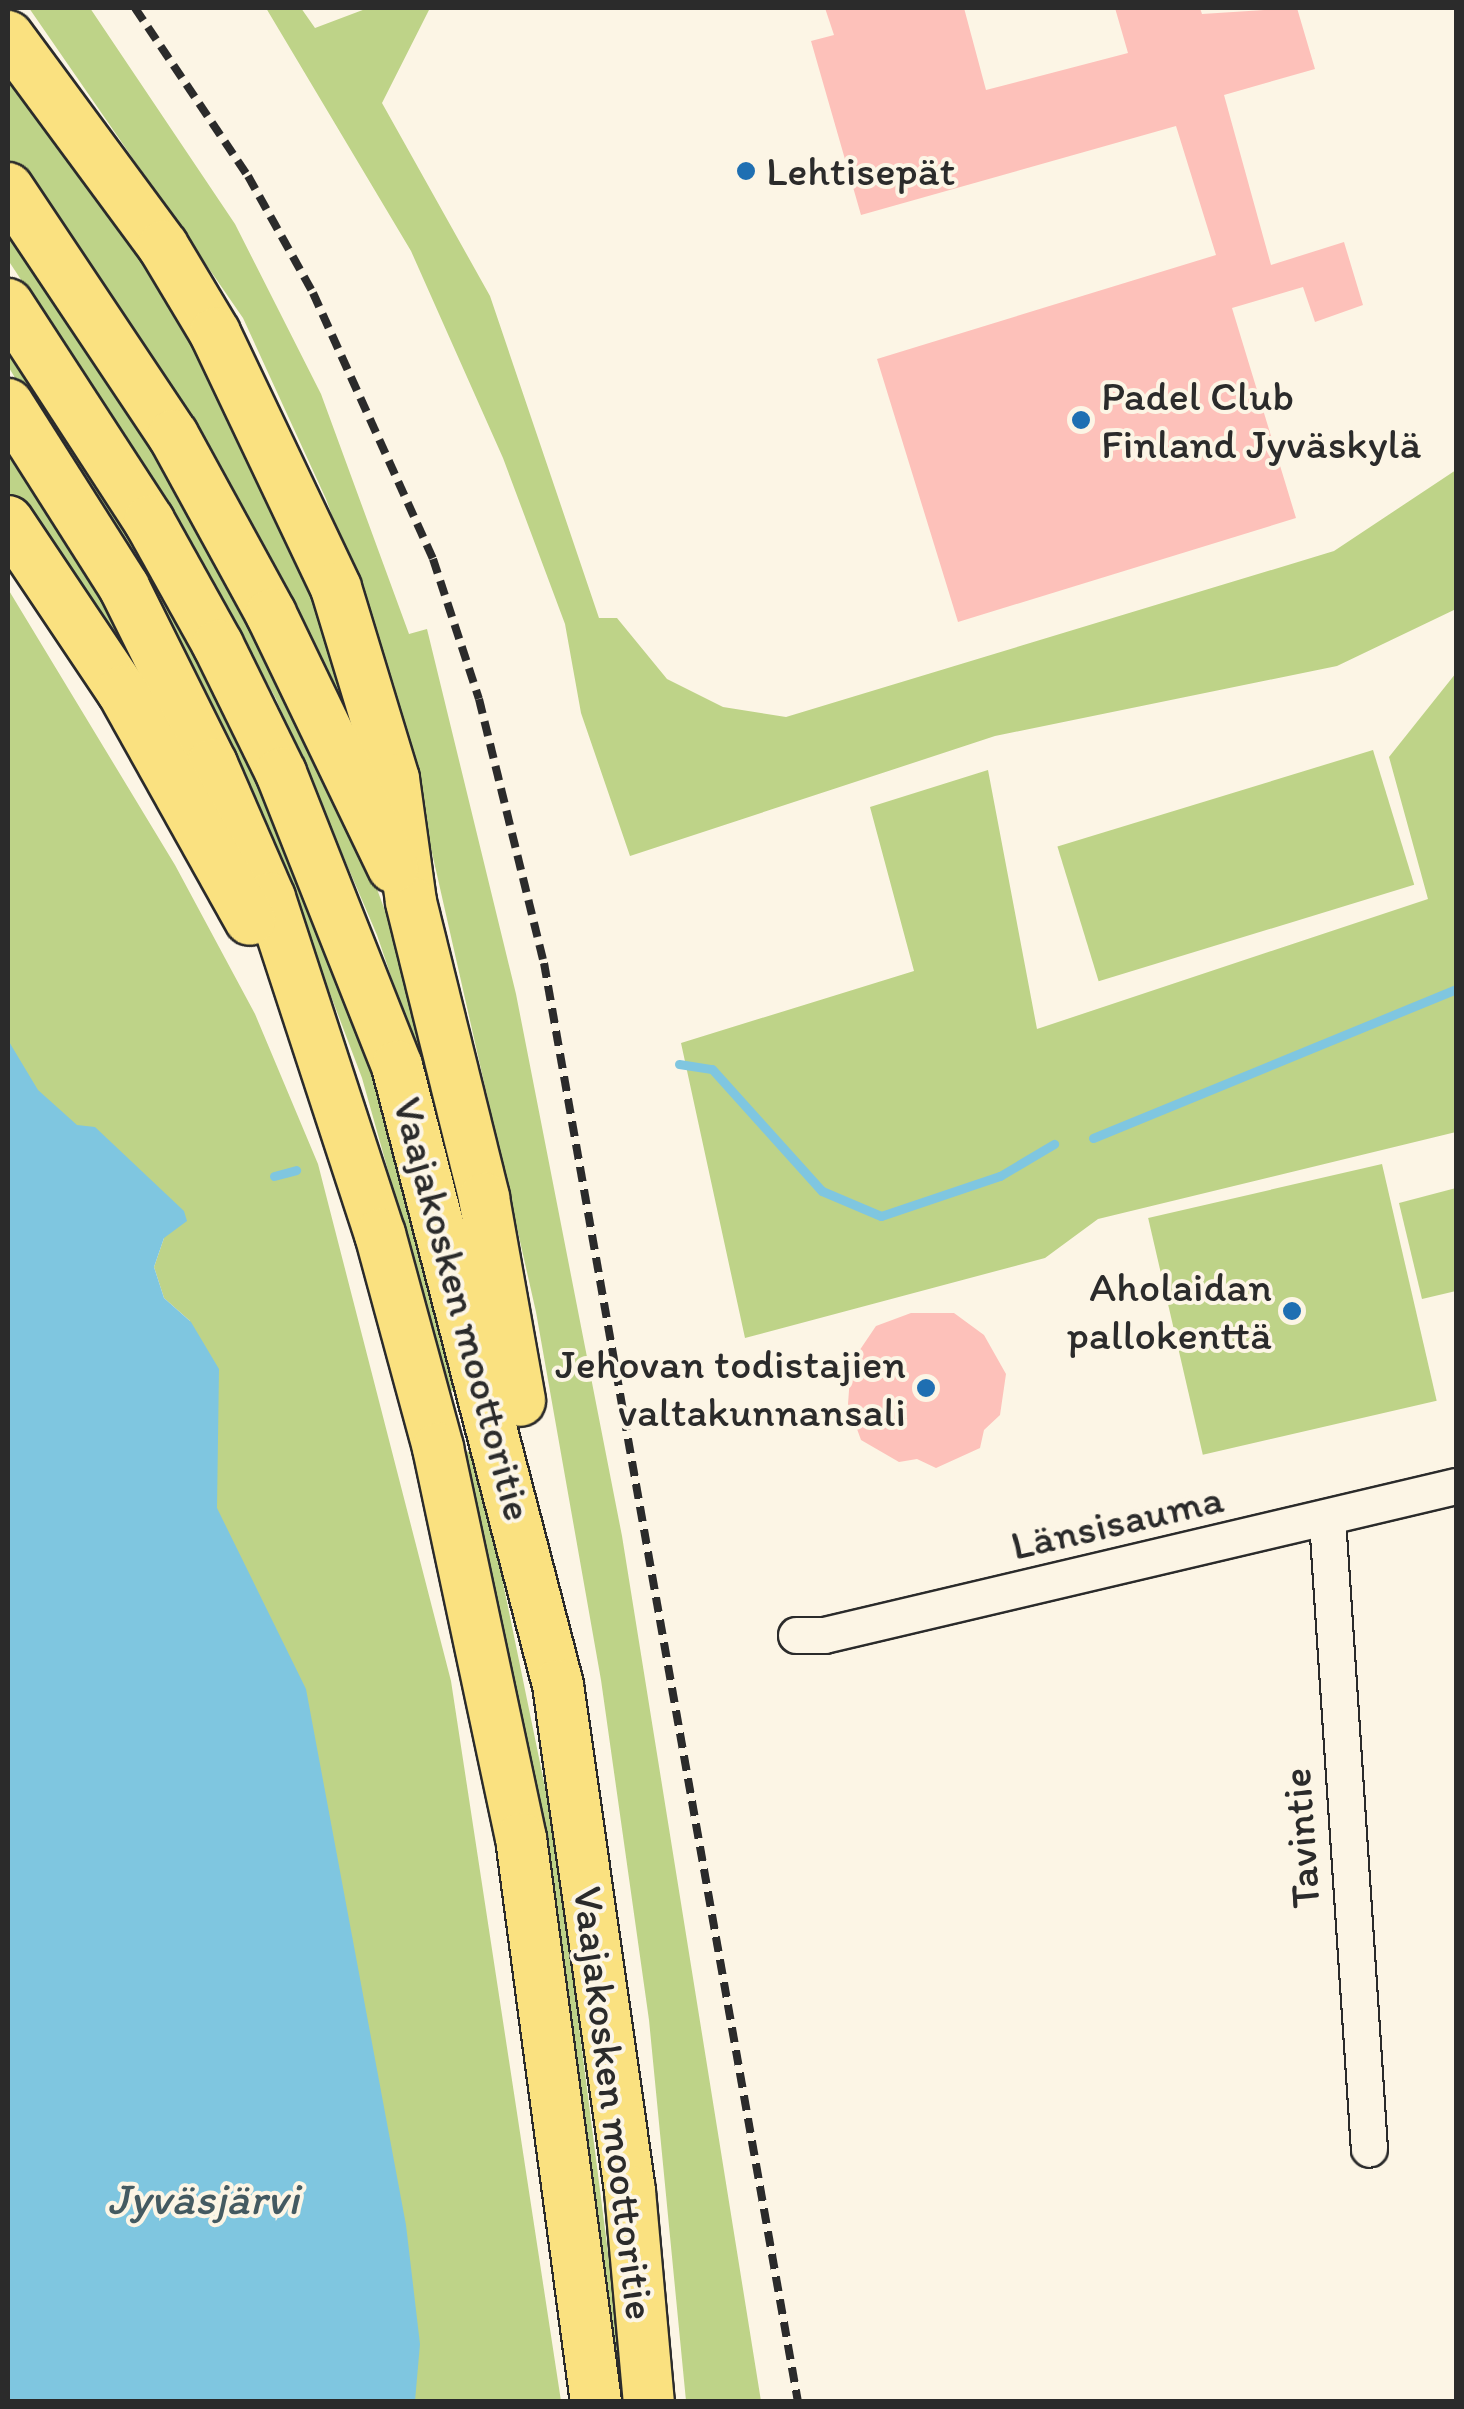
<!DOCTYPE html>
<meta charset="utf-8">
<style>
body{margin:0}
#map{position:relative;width:1464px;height:2409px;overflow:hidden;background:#fcf5e5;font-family:Itim,sans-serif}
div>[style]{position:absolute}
.green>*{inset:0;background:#bed388;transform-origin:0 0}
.water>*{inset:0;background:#7fc6e0}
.stream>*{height:9px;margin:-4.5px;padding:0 4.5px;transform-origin:4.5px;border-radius:4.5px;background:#7fc6e0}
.building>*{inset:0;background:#fdc1ba}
.roads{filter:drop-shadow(2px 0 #2b2b2b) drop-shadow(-2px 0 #2b2b2b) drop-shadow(0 2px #2b2b2b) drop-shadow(0 -2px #2b2b2b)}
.minor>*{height:35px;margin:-17.5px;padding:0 17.5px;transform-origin:17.5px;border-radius:17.5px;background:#fcf5e5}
.highway>*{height:50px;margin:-25px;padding:0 25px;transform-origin:25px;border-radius:25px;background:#fae180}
.rail>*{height:8px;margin-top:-4px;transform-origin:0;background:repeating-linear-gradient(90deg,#2b2b2b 0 15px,transparent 0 23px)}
.dots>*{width:28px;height:28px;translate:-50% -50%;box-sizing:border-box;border:5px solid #fcf5e5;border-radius:50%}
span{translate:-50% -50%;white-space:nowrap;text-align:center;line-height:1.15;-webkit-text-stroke:8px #fcf5e5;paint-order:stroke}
.poi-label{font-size:42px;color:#2b2b2b}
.left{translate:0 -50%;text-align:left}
.right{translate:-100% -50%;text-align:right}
.street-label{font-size:42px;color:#2b2b2b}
.water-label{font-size:45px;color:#445a61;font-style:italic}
.frame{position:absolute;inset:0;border:10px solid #2b2b2b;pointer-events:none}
</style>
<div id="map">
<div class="green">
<div style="clip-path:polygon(29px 8px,90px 8px,235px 224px,321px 394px,409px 634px,427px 629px,516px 994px,622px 1536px,761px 2401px,686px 2401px,649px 2020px,601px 1680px,536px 1312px,394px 685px,326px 499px,243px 318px)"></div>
<div style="clip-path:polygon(266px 8px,301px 8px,315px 28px,368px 8px,430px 8px,382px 103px,490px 296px,599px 618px,617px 618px,667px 679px,723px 707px,786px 717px,1334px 551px,1456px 470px,1456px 609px,1337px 666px,995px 736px,630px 856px,581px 713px,565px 624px,503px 458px,411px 251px)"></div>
<div style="clip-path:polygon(8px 61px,150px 256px,272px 484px,376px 768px,61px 233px,8px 162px)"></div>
<div style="clip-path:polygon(8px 214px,161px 443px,357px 835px,411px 981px,444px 1132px,377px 935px,276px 699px,172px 508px,8px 260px)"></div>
<div style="clip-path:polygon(8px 345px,128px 529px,272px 808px,374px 1075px,461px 1389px,450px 1391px,362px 1078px,261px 811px,218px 721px,8px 366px)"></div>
<div style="clip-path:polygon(8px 450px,101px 602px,143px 677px,8px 496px)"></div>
<div style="clip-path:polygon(8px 589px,175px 865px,255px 1014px,318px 1164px,451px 1681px,561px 2401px,131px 2401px,8px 1603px,190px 1321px,164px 1298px,154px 1267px,164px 1238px,8px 1256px)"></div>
<div style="clip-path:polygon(1456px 673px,1456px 1132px,1098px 1219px,1045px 1258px,745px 1338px,681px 1043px,914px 971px,870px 807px,988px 770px,1037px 1029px,1428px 899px,1389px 757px)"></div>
<div style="left:1373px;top:750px;width:141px;height:330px;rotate:73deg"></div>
<div style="left:1382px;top:1164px;width:243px;height:240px;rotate:77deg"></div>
<div style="clip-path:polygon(1456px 1188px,1456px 1291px,1422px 1299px,1399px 1203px)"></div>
<div style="clip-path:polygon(476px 1451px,554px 1831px,627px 2401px,614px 2401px,588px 2144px,542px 1831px,464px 1452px)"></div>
</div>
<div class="water">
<div style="clip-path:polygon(8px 1040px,38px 1090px,77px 1125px,95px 1127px,184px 1211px,187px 1221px,164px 1238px,154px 1267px,164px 1298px,191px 1322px,219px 1369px,217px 1508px,306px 1689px,406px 2225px,420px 2344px,415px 2401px,8px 2401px)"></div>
</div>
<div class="stream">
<div style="left:679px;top:1064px;width:33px;rotate:9deg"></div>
<div style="left:712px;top:1069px;width:164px;rotate:48deg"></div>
<div style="left:822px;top:1191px;width:64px;rotate:23deg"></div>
<div style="left:881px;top:1216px;width:126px;rotate:-18.6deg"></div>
<div style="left:1000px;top:1176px;width:63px;rotate:-30.7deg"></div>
<div style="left:1093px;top:1138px;width:392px;rotate:-22.3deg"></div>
<div style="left:274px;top:1176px;width:23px;rotate:-15deg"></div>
</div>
<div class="building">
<div style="clip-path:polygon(825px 8px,964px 8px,986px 90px,1128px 53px,1115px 8px,1200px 8px,1202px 14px,1297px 8px,1315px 69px,1224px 95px,1271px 265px,1344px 242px,1363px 305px,1315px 322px,1303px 287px,1232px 308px,1296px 518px,958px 622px,877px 359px,1216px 255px,1176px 126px,861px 215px,811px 41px,834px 35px)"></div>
<div style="clip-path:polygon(911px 1313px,954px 1313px,984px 1335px,1006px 1374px,1000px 1415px,984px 1430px,980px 1448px,936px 1468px,917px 1459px,899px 1462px,861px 1440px,848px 1404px,851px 1363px,876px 1326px)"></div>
</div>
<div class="roads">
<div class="minor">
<div style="left:1327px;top:1519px;width:631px;rotate:86.19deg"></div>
<div style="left:796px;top:1635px;width:28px"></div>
<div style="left:824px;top:1635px;width:649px;rotate:-13.27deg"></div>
</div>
<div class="highway">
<div style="left:8px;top:36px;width:261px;rotate:53.6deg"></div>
<div style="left:163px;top:246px;width:101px;rotate:59.1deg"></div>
<div style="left:215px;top:333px;width:282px;rotate:64.6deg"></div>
<div style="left:336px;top:588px;width:200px;rotate:73.1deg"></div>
<div style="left:394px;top:779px;width:124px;rotate:82.1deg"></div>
<div style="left:411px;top:902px;width:305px;rotate:76.1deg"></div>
<div style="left:484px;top:1198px;width:206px;rotate:79.9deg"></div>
<div style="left:8px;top:188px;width:297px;rotate:56.3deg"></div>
<div style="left:173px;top:435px;width:204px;rotate:61.3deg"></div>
<div style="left:271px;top:614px;width:281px;rotate:64.3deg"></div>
<div style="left:8px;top:304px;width:259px;rotate:57deg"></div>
<div style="left:149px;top:521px;width:142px;rotate:60.9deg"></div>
<div style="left:218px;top:645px;width:143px;rotate:63.8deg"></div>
<div style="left:281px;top:773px;width:315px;rotate:68.4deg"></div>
<div style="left:397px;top:1066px;width:640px;rotate:75.42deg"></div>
<div style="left:558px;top:1685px;width:511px;rotate:81.9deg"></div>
<div style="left:630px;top:2191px;width:212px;rotate:84.9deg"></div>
<div style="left:8px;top:404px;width:217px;rotate:57.6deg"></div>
<div style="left:124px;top:587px;width:198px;rotate:63.6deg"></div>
<div style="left:212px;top:764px;width:146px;rotate:66.6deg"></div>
<div style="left:270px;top:898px;width:354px;rotate:71.9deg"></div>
<div style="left:380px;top:1234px;width:222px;rotate:74.8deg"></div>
<div style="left:438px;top:1448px;width:399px;rotate:78deg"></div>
<div style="left:521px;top:1838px;width:569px;rotate:82.43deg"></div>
<div style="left:8px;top:521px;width:205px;rotate:56.2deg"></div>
<div style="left:122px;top:691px;width:262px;rotate:60.8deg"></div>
</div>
</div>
<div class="rail">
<div style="left:135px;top:8px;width:202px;rotate:56.1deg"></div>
<div style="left:248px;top:176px;width:134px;rotate:60.9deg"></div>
<div style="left:313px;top:293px;width:292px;rotate:65.7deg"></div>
<div style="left:433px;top:559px;width:147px;rotate:71.8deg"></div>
<div style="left:479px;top:699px;width:272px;rotate:76.2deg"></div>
<div style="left:544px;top:963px;width:1461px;rotate:79.99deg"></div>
</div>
<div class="dots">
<div style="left:746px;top:171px;background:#1f6fb2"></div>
<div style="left:1081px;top:420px;background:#1f6fb2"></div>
<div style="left:1292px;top:1311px;background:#1f6fb2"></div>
<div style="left:926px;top:1388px;background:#1f6fb2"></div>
</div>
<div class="poi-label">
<span class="left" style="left:766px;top:171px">Lehtisepät</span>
<span class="left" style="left:1101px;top:420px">Padel Club<br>Finland Jyväskylä</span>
<span class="right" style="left:1272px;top:1311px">Aholaidan<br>pallokenttä</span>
<span class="right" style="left:906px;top:1388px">Jehovan todistajien<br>valtakunnansali</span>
</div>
<div class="street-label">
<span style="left:463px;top:1309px;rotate:75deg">Vaajakosken moottoritie</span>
<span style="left:1117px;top:1522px;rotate:-13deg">Länsisauma</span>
<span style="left:1301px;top:1838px;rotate:-94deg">Tavintie</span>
<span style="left:614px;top:2103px;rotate:83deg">Vaajakosken moottoritie</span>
</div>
<div class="water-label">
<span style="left:203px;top:2199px">Jyväsjärvi</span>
</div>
<div class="frame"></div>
</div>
